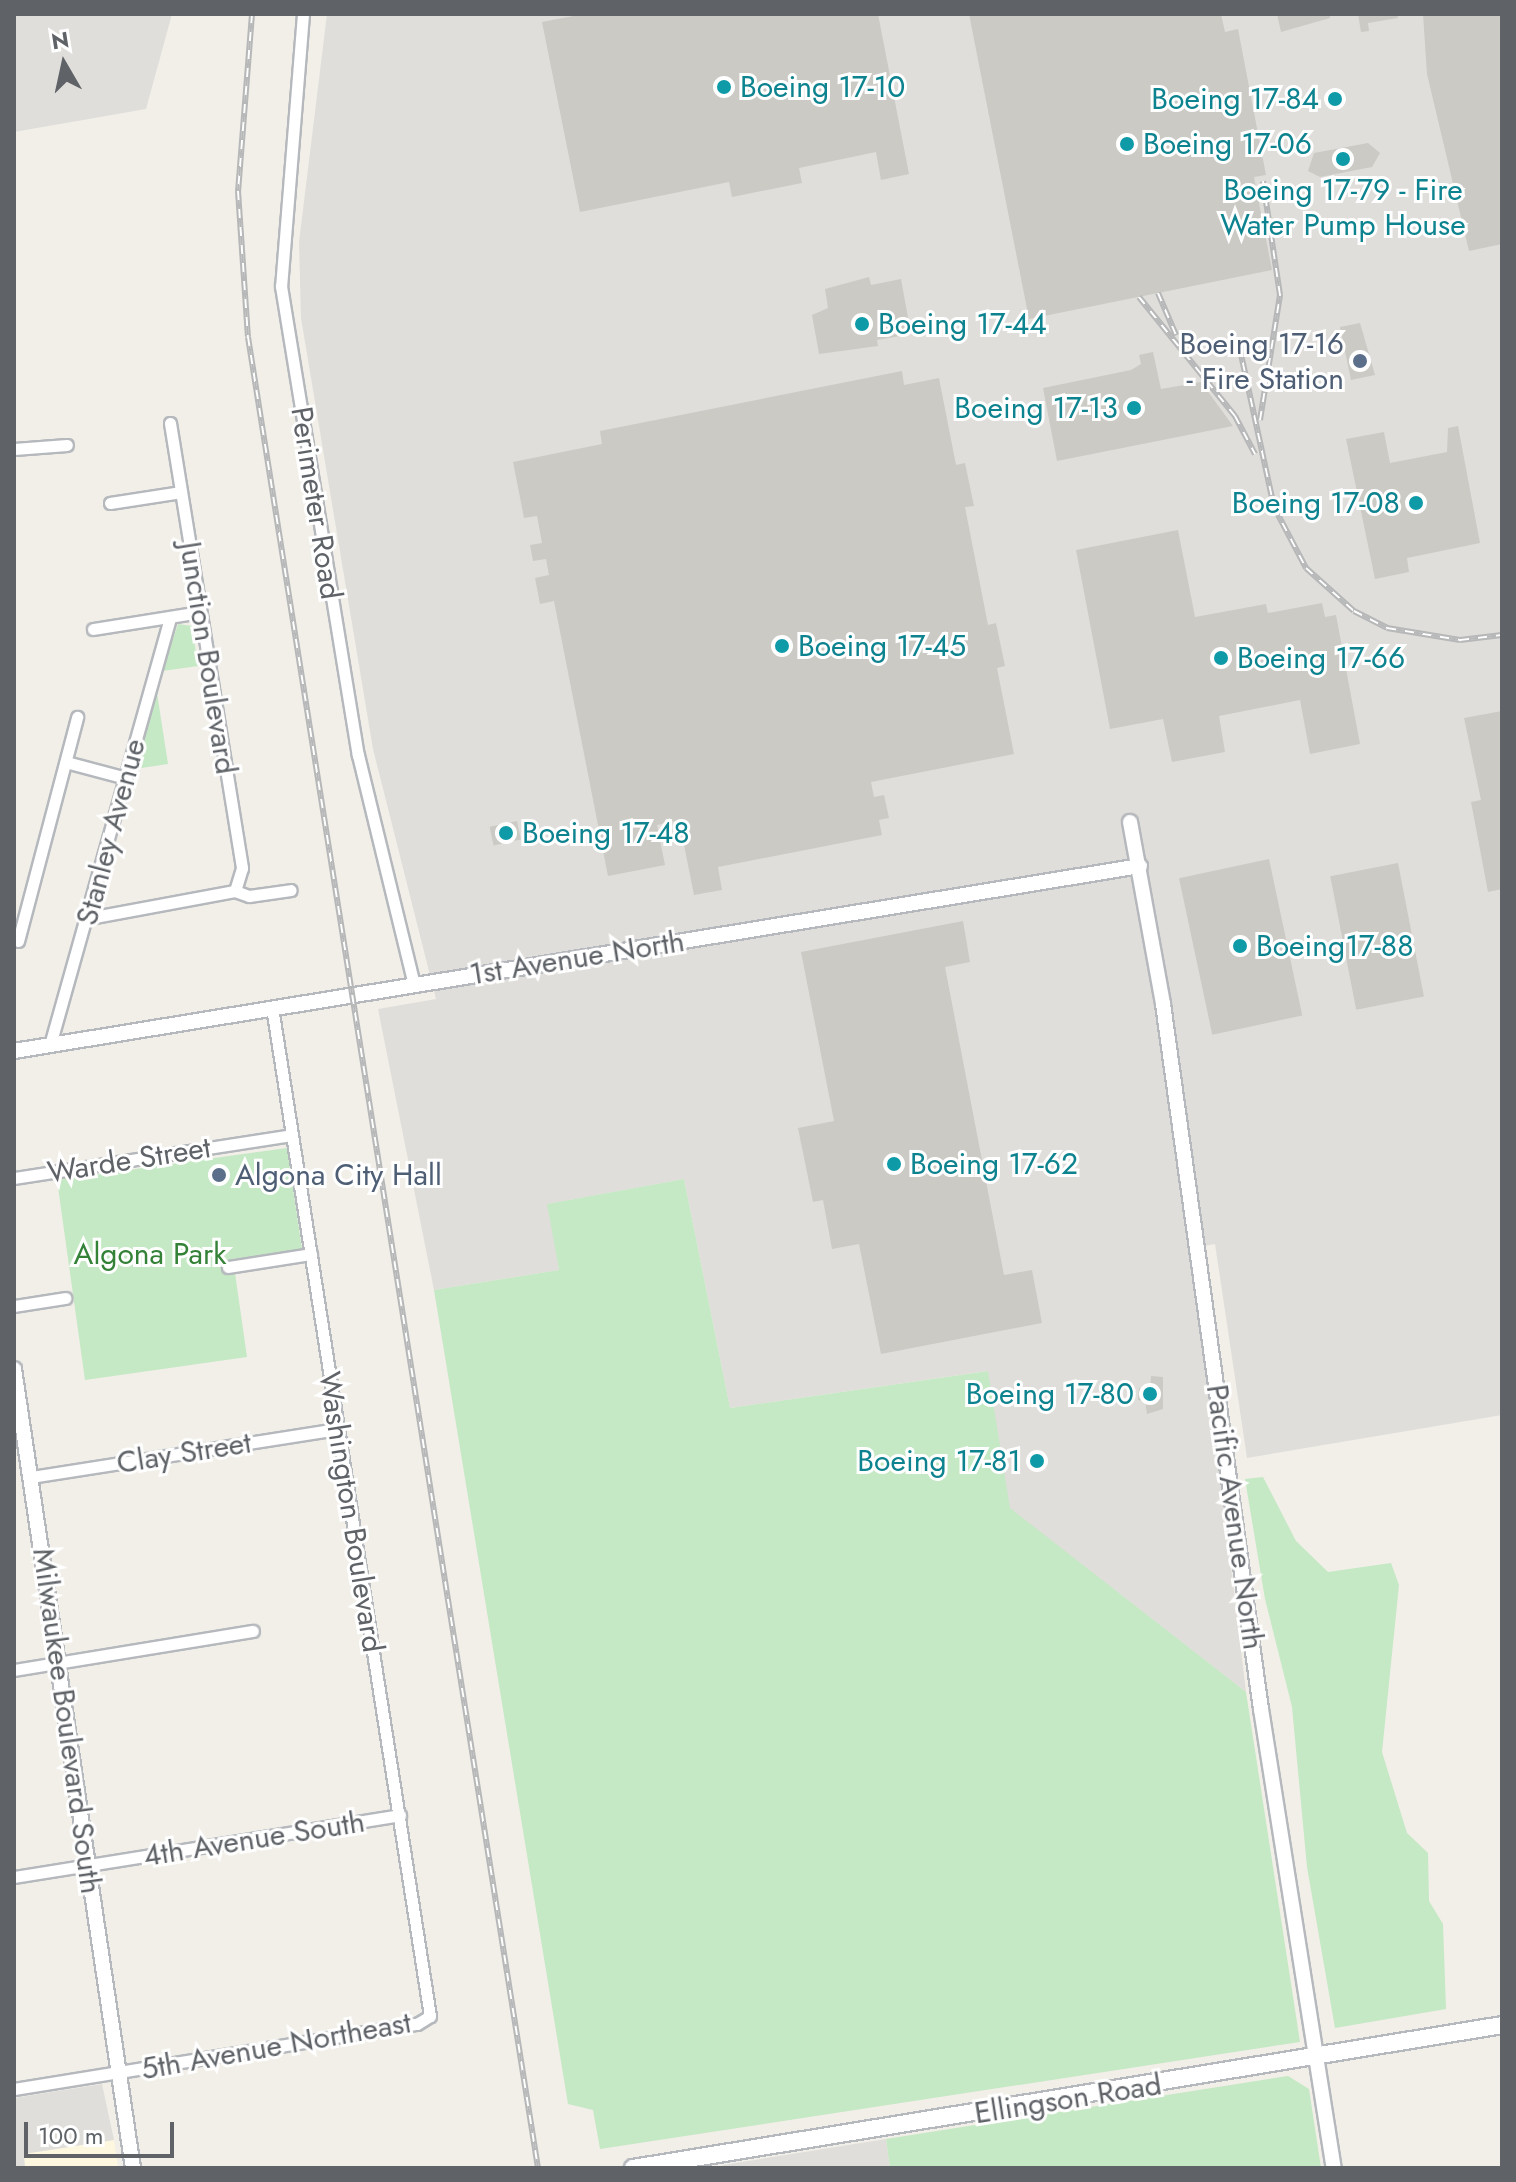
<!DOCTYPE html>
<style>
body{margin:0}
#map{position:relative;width:1516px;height:2182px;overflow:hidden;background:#f1efe8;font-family:Jost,sans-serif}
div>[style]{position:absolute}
.commercial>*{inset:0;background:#fef7e0}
.industrial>*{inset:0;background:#e0deda}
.green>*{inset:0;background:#c5e8c5}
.building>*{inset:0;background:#cccac5;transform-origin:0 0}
.round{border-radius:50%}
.roads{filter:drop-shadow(2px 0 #b5b8bc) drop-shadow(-2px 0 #b5b8bc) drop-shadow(0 2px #b5b8bc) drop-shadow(0 -2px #b5b8bc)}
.minor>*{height:11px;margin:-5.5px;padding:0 5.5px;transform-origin:5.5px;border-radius:5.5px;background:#fff}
.tertiary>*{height:14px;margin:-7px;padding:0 7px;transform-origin:7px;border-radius:7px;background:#fff}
.secondary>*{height:16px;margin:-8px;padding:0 8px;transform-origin:8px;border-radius:8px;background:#fff}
.rail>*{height:6px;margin-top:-3px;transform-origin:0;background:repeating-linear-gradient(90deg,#fff 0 9px,#b6b7b8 0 18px);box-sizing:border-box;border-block:2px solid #b6b7b8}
.dots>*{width:22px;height:22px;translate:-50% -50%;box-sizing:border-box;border:4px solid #fff;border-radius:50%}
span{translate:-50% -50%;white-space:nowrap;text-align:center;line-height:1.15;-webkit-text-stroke:6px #fff;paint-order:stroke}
.culture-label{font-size:30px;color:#0d838f}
.left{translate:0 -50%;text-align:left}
.right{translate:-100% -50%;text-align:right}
.service-label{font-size:30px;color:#4e5e75}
.street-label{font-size:30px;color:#5f6368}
.park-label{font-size:30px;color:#348238}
.frame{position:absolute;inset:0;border:16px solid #5f6368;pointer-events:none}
.north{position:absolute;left:24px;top:24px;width:80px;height:80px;-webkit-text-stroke:6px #fff;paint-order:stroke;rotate:351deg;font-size:22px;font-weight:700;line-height:32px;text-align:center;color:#5f6368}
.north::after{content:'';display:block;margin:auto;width:28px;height:36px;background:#5f6368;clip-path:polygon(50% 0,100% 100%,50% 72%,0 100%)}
.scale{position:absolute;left:24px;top:2122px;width:150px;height:36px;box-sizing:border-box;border:4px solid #5f6368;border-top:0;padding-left:10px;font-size:24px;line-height:28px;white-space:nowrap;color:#5f6368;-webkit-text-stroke:6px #fff;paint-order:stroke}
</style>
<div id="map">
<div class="commercial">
<div style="clip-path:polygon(114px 2140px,118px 2168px,25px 2168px,23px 2154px)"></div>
</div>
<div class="industrial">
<div style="clip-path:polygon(14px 14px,172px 14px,146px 109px,14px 132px)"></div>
<div style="clip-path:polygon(327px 14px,1502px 14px,1502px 1415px,1247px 1458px,1215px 1244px,1193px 1248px,1246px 1692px,1009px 1508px,987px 1371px,730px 1408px,684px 1179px,548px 1204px,559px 1270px,434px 1290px,378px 1009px,436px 999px,373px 749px,301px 318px,299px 242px)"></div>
<div style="clip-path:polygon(102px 2084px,114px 2140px,24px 2154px,25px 2168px,14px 2168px,14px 2098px)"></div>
<div style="clip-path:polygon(886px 2139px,890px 2168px,723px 2168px,723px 2165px)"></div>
</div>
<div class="green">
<div style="clip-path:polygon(178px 624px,192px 626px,198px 666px,162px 671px)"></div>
<div style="clip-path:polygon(157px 693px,168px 764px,135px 769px)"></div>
<div style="clip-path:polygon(287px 1148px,302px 1249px,233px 1259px,247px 1357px,85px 1380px,57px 1180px)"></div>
<div style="clip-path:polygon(684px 1179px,730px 1408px,988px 1371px,1010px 1508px,1246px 1692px,1300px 2042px,600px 2149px,593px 2110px,568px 2104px,434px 1290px,559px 1270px,547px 1204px)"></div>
<div style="clip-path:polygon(1263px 1477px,1296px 1541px,1328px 1572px,1391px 1563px,1399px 1585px,1382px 1752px,1407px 1833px,1428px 1853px,1429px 1901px,1443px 1924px,1446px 2009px,1335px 2028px,1307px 1867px,1292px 1707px,1265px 1599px,1245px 1479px)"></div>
<div style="clip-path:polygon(1288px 2076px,1309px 2089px,1321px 2168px,890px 2168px,886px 2139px)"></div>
</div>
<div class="building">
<div style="clip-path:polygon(584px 14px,878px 14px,909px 174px,881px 180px,876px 152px,799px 168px,802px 183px,732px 197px,729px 182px,580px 212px,542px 22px)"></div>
<div style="clip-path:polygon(969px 14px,1221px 14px,1225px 32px,1238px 29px,1266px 175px,1254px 177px,1272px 270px,1029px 319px)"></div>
<div style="clip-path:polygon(1277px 14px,1330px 14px,1330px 18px,1281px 32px)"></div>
<div style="clip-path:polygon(1358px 14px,1397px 14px,1398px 18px,1368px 23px,1369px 31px,1361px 32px)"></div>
<div style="clip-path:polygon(1423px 14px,1502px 14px,1502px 244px,1469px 251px,1427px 74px)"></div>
<div class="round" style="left:1324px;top:88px;width:22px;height:22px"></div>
<div style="clip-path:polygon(1368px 143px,1380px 153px,1372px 167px,1320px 177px,1308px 171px,1314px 153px)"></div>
<div style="clip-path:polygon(869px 277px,871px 285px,901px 279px,911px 334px,877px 340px,878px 346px,819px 354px,812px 315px,828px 308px,825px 289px)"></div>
<div style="clip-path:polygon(1360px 323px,1375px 375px,1351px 380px,1340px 327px)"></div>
<div style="clip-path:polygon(1153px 352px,1161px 389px,1201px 382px,1233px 426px,1057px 461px,1043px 388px,1131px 370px,1141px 364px,1139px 355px)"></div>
<div style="clip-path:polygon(902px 371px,904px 385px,939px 378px,956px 465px,965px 463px,974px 506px,965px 507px,988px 625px,996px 623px,1005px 666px,997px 668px,1014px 754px,871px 782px,874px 797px,884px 795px,889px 818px,879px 820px,882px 835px,718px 867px,722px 890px,694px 895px,679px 820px,657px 825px,665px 865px,608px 876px,554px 601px,540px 604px,535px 578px,549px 575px,546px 559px,533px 561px,530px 545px,542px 543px,537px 516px,524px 518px,513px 462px,602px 444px,600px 431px)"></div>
<div style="clip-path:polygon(1458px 426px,1480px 543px,1407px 558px,1409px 572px,1375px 579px,1346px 439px,1384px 432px,1390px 463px,1447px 452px,1448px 428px)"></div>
<div style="clip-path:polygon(1178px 530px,1195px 617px,1266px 604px,1268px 613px,1322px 603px,1325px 617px,1336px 615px,1360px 744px,1310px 754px,1300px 700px,1219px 716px,1225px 752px,1172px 762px,1163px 719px,1110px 729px,1076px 550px)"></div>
<div style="clip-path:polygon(1502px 711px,1502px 889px,1488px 892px,1471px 802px,1481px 800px,1464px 718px)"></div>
<div style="left:517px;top:821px;width:19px;height:28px;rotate:78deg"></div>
<div style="left:1269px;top:859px;width:160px;height:92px;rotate:78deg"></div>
<div style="left:1398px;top:863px;width:136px;height:69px;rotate:79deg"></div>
<div style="clip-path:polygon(963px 921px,970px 962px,945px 967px,1004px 1275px,1032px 1270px,1042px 1323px,881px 1354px,859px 1244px,832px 1249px,823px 1200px,813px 1202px,798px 1128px,834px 1121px,801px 952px)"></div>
<div style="clip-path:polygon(1151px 1376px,1163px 1377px,1163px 1409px,1147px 1414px,1145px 1401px,1138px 1400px,1139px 1388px,1150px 1390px)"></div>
</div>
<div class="roads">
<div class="minor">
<div style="left:303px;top:14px;width:273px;rotate:94.6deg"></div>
<div style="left:281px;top:286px;width:475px;rotate:80.7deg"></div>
<div style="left:358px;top:755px;width:237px;rotate:76.3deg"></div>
<div style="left:170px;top:423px;width:451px;rotate:80.8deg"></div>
<div style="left:242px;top:868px;width:24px;rotate:107deg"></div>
<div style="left:14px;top:449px;width:53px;rotate:-4.3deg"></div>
<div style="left:110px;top:503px;width:72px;rotate:-8.8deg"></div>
<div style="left:93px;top:629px;width:108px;rotate:-9deg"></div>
<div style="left:66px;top:762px;width:62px;rotate:14.9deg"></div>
<div style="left:89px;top:918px;width:148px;rotate:-10.5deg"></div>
<div style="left:235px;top:891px;width:15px;rotate:20deg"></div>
<div style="left:249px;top:896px;width:42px;rotate:-8.1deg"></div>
<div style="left:18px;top:941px;width:232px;rotate:-75.2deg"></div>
<div style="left:50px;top:1045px;width:444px;rotate:-74.3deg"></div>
<div style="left:14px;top:1178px;width:280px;rotate:-8.8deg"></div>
<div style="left:228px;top:1267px;width:84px;rotate:-8.9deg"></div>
<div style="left:14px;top:1306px;width:52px;rotate:-8.9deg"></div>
<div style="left:31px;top:1477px;width:311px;rotate:-8.9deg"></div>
<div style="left:14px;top:1670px;width:242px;rotate:-9.3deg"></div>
<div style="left:14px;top:1877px;width:391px;rotate:-9.1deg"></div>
<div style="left:14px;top:2089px;width:408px;rotate:-9.2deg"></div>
<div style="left:417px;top:2024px;width:15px;rotate:-32deg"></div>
<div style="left:430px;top:2016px;width:1021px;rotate:-98.9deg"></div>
</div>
<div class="tertiary">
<div style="left:1130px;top:822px;width:185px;rotate:79.7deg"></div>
<div style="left:1163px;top:1004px;width:712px;rotate:82.09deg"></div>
<div style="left:1261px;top:1709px;width:465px;rotate:81deg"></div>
<div style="left:14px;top:1051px;width:1141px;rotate:-9.33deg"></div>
<div style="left:14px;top:1369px;width:808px;rotate:81.53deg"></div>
</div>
<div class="secondary">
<div style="left:633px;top:2168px;width:881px;rotate:-9.34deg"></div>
</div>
</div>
<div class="rail">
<div style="left:252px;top:14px;width:178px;rotate:94.5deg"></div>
<div style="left:238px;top:191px;width:146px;rotate:86.1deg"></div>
<div style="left:248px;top:337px;width:1854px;rotate:81deg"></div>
<div style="left:1158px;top:293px;width:46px;rotate:66.8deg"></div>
<div style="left:1139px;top:297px;width:153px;rotate:51.1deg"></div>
<div style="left:1235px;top:416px;width:43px;rotate:62.2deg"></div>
<div style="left:1239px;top:345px;width:166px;rotate:77.8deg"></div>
<div style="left:1274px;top:507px;width:69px;rotate:62.3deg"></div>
<div style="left:1306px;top:568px;width:64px;rotate:41.9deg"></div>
<div style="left:1354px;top:611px;width:37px;rotate:27deg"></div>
<div style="left:1387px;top:628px;width:74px;rotate:9.3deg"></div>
<div style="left:1460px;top:640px;width:42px;rotate:-6.8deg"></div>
<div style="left:1260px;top:420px;width:127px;rotate:-80.9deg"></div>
<div style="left:1280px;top:295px;width:115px;rotate:-98.5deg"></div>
</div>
<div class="dots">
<div style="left:724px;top:87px;background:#0f9aa8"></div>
<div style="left:1335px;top:99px;background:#0f9aa8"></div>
<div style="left:1127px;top:144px;background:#0f9aa8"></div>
<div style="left:1343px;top:159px;background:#0f9aa8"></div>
<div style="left:862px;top:324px;background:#0f9aa8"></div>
<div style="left:1360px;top:361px;background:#5c6f8a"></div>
<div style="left:1134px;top:408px;background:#0f9aa8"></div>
<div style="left:1416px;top:503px;background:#0f9aa8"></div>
<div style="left:782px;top:646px;background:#0f9aa8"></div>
<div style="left:1221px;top:658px;background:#0f9aa8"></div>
<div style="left:506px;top:833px;background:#0f9aa8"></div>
<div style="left:1240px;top:946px;background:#0f9aa8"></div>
<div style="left:894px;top:1164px;background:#0f9aa8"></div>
<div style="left:219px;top:1175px;background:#5c6f8a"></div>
<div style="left:1150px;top:1394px;background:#0f9aa8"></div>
<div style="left:1037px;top:1461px;background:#0f9aa8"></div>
</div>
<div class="culture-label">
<span class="left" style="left:740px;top:87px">Boeing 17-10</span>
<span class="right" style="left:1319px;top:99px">Boeing 17-84</span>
<span class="left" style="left:1143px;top:144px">Boeing 17-06</span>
<span style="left:1343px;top:207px">Boeing 17-79 - Fire<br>Water Pump House</span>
<span class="left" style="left:878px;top:324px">Boeing 17-44</span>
<span class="right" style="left:1118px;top:408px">Boeing 17-13</span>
<span class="right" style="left:1400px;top:503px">Boeing 17-08</span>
<span class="left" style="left:798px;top:646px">Boeing 17-45</span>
<span class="left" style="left:1237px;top:658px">Boeing 17-66</span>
<span class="left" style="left:522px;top:833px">Boeing 17-48</span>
<span class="left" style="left:1256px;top:946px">Boeing17-88</span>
<span class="left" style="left:910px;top:1164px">Boeing 17-62</span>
<span class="right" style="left:1134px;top:1394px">Boeing 17-80</span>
<span class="right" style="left:1021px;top:1461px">Boeing 17-81</span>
</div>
<div class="service-label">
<span class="right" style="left:1344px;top:361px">Boeing 17-16<br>- Fire Station</span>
<span class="left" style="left:235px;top:1175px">Algona City Hall</span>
</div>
<div class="street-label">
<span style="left:316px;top:503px;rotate:81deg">Perimeter Road</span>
<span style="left:208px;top:658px;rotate:81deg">Junction Boulevard</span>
<span style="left:111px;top:832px;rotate:-75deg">Stanley Avenue</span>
<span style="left:577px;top:958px;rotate:-9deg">1st Avenue North</span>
<span style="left:129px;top:1160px;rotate:-9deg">Warde Street</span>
<span style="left:184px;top:1453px;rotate:-9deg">Clay Street</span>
<span style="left:351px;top:1512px;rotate:81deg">Washington Boulevard</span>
<span style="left:1235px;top:1517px;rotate:82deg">Pacific Avenue North</span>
<span style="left:67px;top:1721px;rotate:82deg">Milwaukee Boulevard South</span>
<span style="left:254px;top:1839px;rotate:-9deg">4th Avenue South</span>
<span style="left:276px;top:2046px;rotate:-10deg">5th Avenue Northeast</span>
<span style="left:1068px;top:2099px;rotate:-9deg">Ellingson Road</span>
</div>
<div class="park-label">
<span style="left:150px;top:1254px">Algona Park</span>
</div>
<div class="frame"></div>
<div class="north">N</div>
<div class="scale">100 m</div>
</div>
